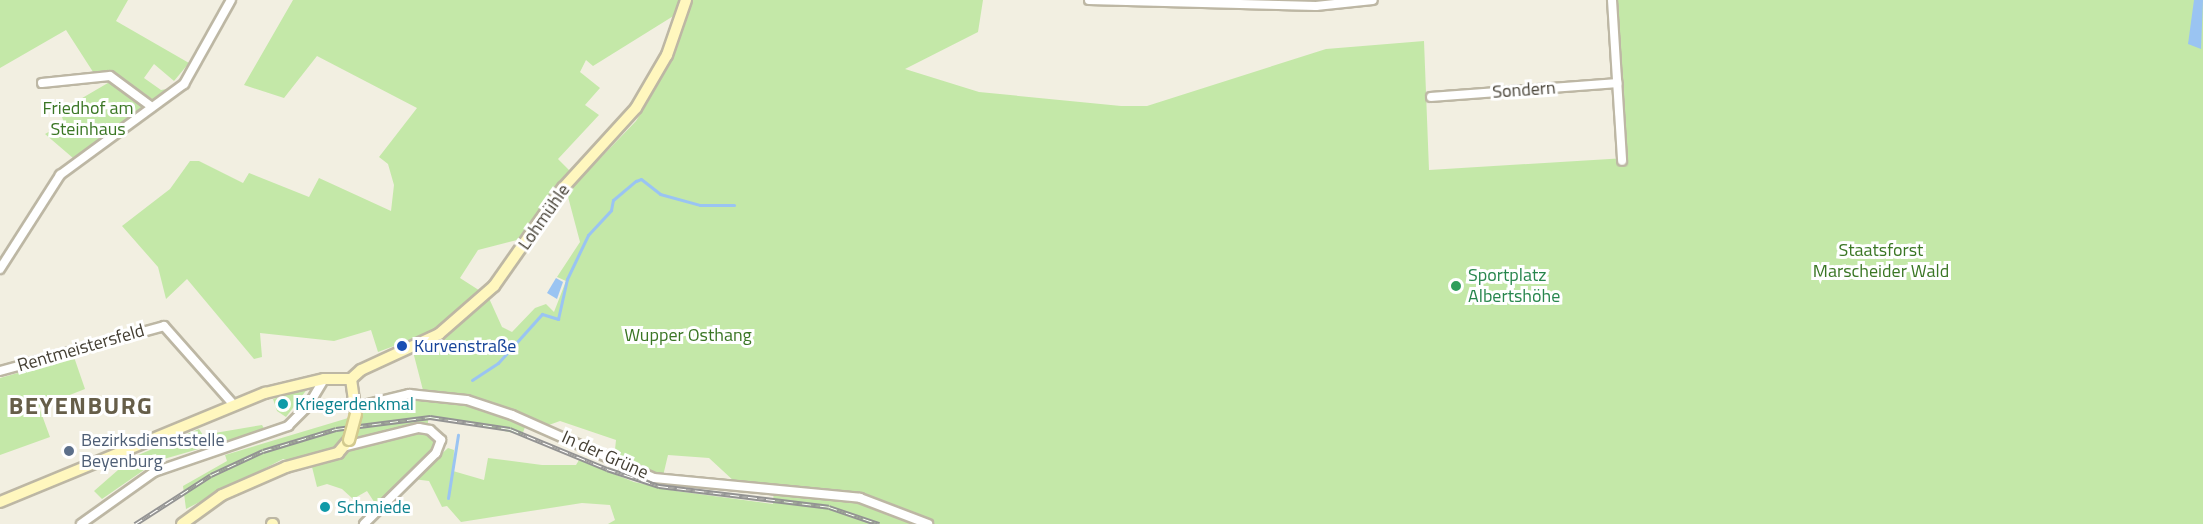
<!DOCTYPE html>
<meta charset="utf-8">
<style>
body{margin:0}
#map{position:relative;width:2203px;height:524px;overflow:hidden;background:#f2efe1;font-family:"Titillium Web",sans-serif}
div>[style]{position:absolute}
.green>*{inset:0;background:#c4e8a8}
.water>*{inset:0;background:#9ac4f2}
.stream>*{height:3px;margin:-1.5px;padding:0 1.5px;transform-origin:1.5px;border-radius:1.5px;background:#9ac4f2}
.roads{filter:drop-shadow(2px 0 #bdb7a4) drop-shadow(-2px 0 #bdb7a4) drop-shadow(0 2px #bdb7a4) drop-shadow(0 -2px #bdb7a4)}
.street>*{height:8px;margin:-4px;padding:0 4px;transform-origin:4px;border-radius:4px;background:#fff}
.secondary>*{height:10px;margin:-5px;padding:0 5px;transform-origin:5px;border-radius:5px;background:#fff7be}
.rail>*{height:5px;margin-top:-2.5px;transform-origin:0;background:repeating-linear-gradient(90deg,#fff 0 9px,#939393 0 18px);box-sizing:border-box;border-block:2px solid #939393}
.bridges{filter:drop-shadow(2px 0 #d3ca8f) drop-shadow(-2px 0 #d3ca8f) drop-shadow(0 2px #d3ca8f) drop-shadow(0 -2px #d3ca8f)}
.secondary-bridge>*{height:10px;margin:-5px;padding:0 5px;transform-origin:5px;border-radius:5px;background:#fff7be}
.dots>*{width:16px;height:16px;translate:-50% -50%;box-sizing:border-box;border:3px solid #fff;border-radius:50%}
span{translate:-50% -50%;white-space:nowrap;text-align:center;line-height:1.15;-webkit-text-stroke:6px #fff;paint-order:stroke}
.street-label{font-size:18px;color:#433e32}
.park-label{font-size:18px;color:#3a7624}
.leisure-label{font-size:18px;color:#27864d}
.left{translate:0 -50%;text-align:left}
.transit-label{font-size:18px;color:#164399}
.culture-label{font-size:18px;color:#0d838f}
.service-label{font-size:18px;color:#4e5e75}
.district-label{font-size:24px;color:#665e49;font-weight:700;letter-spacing:1.5px}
</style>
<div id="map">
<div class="green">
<div style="clip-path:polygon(0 0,128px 0,116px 21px,189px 63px,174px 81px,154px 64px,144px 78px,161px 90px,167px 89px,155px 101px,113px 72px,95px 75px,66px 30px,0 68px)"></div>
<div style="clip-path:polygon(evenodd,293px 0,680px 0,675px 15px,593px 66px,586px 60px,580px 72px,600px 88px,585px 105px,599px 115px,558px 159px,570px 171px,517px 240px,478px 250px,460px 278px,488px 296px,502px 327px,512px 332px,535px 308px,546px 304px,554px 312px,566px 281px,557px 277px,580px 242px,567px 193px,636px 121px,649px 100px,673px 56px,692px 0,983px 0,978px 32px,905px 69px,979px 92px,1121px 106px,1147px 106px,1326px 49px,1424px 41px,1429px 170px,1626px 158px,1616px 0,2203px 0,2203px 524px,608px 524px,615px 520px,610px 505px,582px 503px,461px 522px,447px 506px,442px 507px,429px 481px,413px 479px,382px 514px,367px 491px,353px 499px,342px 489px,327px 484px,317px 487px,312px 467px,283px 459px,186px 509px,183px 486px,227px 461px,225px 455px,345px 419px,393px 400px,425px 398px,410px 340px,378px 352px,371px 330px,334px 341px,260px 333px,262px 357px,254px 359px,187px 279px,166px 299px,158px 267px,122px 226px,170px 189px,190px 161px,199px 161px,243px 183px,249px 173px,309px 197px,319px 178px,391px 211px,394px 185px,388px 164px,379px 157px,417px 108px,317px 56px,284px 98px,244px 85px,293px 0,529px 417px,546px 426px,560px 421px,616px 440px,614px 459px,663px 476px,668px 455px,709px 458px,735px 482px,774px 486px,773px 504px,676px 491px,634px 482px,579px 460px,576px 465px,542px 465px,488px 458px,484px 480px,453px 471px,454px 450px,448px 448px,414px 479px,439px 446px,437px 439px,428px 432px,428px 419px,457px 420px,522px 435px,529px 417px)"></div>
<div style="clip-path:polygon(113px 80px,145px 105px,73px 158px,45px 134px,64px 123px,60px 111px)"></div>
<div style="clip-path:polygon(74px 357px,85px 389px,39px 407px,50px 437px,0 455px,0 378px)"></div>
<div style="clip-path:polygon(308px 388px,286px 417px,277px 411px,273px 399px)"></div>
<div style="clip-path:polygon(262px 425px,265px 430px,157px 461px,102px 499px,94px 491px,118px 470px,115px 465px,199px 429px,203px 435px)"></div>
</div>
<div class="water">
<div style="clip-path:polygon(2194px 0,2203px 0,2201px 49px,2188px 44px)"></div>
<div style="clip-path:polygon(556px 278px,563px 282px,557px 299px,547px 293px)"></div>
</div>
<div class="stream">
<div style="left:472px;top:380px;width:31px;rotate:-33deg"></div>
<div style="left:498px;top:363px;width:66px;rotate:-48.1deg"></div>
<div style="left:542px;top:314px;width:17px;rotate:17deg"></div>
<div style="left:558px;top:319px;width:41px;rotate:-77.3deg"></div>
<div style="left:567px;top:279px;width:49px;rotate:-64.5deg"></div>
<div style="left:588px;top:235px;width:34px;rotate:-47deg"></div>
<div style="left:611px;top:210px;width:10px;rotate:-79deg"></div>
<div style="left:613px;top:200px;width:30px;rotate:-40deg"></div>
<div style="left:636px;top:181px;width:5px;rotate:-22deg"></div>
<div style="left:641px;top:179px;width:24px;rotate:38deg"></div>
<div style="left:660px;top:194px;width:41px;rotate:15.4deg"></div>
<div style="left:700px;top:205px;width:34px"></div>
<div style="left:448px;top:498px;width:64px;rotate:-81deg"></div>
</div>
<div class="roads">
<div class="street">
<div style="left:1089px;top:0;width:227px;rotate:1.5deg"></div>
<div style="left:1316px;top:6px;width:57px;rotate:-6deg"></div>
<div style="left:1612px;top:0;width:161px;rotate:86.4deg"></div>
<div style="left:42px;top:83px;width:68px;rotate:-5.9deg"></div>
<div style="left:110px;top:76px;width:52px;rotate:36.4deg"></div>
<div style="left:1431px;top:97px;width:187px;rotate:-4.3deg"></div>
<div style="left:0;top:269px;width:112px;rotate:-57.4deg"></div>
<div style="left:60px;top:175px;width:154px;rotate:-36.3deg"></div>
<div style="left:184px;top:84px;width:96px;rotate:-60.8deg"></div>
<div style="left:0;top:371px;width:170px;rotate:-15.3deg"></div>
<div style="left:164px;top:326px;width:106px;rotate:48.5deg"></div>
<div style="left:356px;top:407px;width:55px;rotate:-13.8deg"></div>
<div style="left:409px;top:394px;width:58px;rotate:5.9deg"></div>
<div style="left:467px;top:400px;width:47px;rotate:18.4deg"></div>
<div style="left:512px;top:415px;width:155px;rotate:23.9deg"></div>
<div style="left:654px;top:478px;width:207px;rotate:5.5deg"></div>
<div style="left:860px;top:498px;width:73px;rotate:20.9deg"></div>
<div style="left:346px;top:446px;width:75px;rotate:-13.9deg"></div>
<div style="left:419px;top:428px;width:11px;rotate:10deg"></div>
<div style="left:430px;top:430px;width:15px;rotate:42deg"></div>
<div style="left:441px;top:440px;width:14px;rotate:111deg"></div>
<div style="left:436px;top:453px;width:101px;rotate:135.4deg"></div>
<div style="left:81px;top:524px;width:90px;rotate:-35.5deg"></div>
<div style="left:154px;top:472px;width:142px;rotate:-18.9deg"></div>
<div style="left:288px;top:426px;width:28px;rotate:-45deg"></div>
<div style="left:308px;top:406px;width:31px;rotate:-59deg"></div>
</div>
<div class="secondary">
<div style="left:351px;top:379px;width:13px;rotate:-42deg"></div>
<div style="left:361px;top:370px;width:86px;rotate:-24.8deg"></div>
<div style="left:439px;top:334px;width:73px;rotate:-41.1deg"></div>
<div style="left:494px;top:286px;width:120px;rotate:-54.9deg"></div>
<div style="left:563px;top:188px;width:108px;rotate:-47.6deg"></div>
<div style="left:636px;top:108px;width:61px;rotate:-59.7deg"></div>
<div style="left:667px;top:55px;width:58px;rotate:-70.9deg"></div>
<div style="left:351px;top:379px;width:35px;rotate:82deg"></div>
<div style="left:0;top:502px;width:287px;rotate:-22.4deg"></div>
<div style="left:265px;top:393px;width:61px;rotate:-13.3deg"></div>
<div style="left:324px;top:379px;width:27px"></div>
<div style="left:182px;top:524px;width:49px;rotate:-35.9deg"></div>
<div style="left:222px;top:495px;width:70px;rotate:-23.6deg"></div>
<div style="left:286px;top:467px;width:54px;rotate:-15.1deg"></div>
<div style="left:338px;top:453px;width:17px;rotate:-50deg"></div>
<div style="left:272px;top:524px;width:1px"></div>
</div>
</div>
<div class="rail">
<div style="left:135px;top:524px;width:90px;rotate:-32.8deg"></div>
<div style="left:211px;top:475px;width:57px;rotate:-24.8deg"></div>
<div style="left:263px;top:451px;width:76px;rotate:-16.8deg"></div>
<div style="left:336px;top:429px;width:95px;rotate:-7.3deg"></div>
<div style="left:430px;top:417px;width:81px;rotate:8.5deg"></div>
<div style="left:510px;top:429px;width:105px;rotate:22.4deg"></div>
<div style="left:607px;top:469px;width:55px;rotate:18.1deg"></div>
<div style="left:659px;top:486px;width:171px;rotate:7deg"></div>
<div style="left:829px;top:507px;width:53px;rotate:18.8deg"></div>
</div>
<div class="bridges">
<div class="secondary-bridge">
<div style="left:349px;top:440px;width:27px;rotate:-75deg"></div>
</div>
</div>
<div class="dots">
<div style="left:1456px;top:286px;background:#2e9e5b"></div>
<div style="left:402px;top:346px;background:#1a4fb4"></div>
<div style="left:283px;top:404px;background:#0f9aa8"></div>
<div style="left:69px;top:451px;background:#5c6f8a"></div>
<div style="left:325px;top:507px;background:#0f9aa8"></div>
</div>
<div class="street-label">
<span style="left:1524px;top:90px;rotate:-4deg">Sondern</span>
<span style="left:544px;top:217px;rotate:-55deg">Lohmühle</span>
<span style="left:81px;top:348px;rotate:-16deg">Rentmeistersfeld</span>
<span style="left:605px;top:455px;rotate:24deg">In der Grüne</span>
</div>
<div class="park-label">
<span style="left:88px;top:119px">Friedhof am<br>Steinhaus</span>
<span style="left:1881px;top:261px">Staatsforst<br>Marscheider Wald</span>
<span style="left:688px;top:335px">Wupper Osthang</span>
</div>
<div class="leisure-label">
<span class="left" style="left:1468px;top:286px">Sportplatz<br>Albertshöhe</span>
</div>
<div class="transit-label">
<span class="left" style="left:414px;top:346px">Kurvenstraße</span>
</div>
<div class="culture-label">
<span class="left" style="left:295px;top:404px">Kriegerdenkmal</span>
<span class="left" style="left:337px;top:507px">Schmiede</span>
</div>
<div class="service-label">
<span class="left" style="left:81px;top:451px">Bezirksdienststelle<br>Beyenburg</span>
</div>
<div class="district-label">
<span style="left:81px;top:406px">BEYENBURG</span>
</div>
</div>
